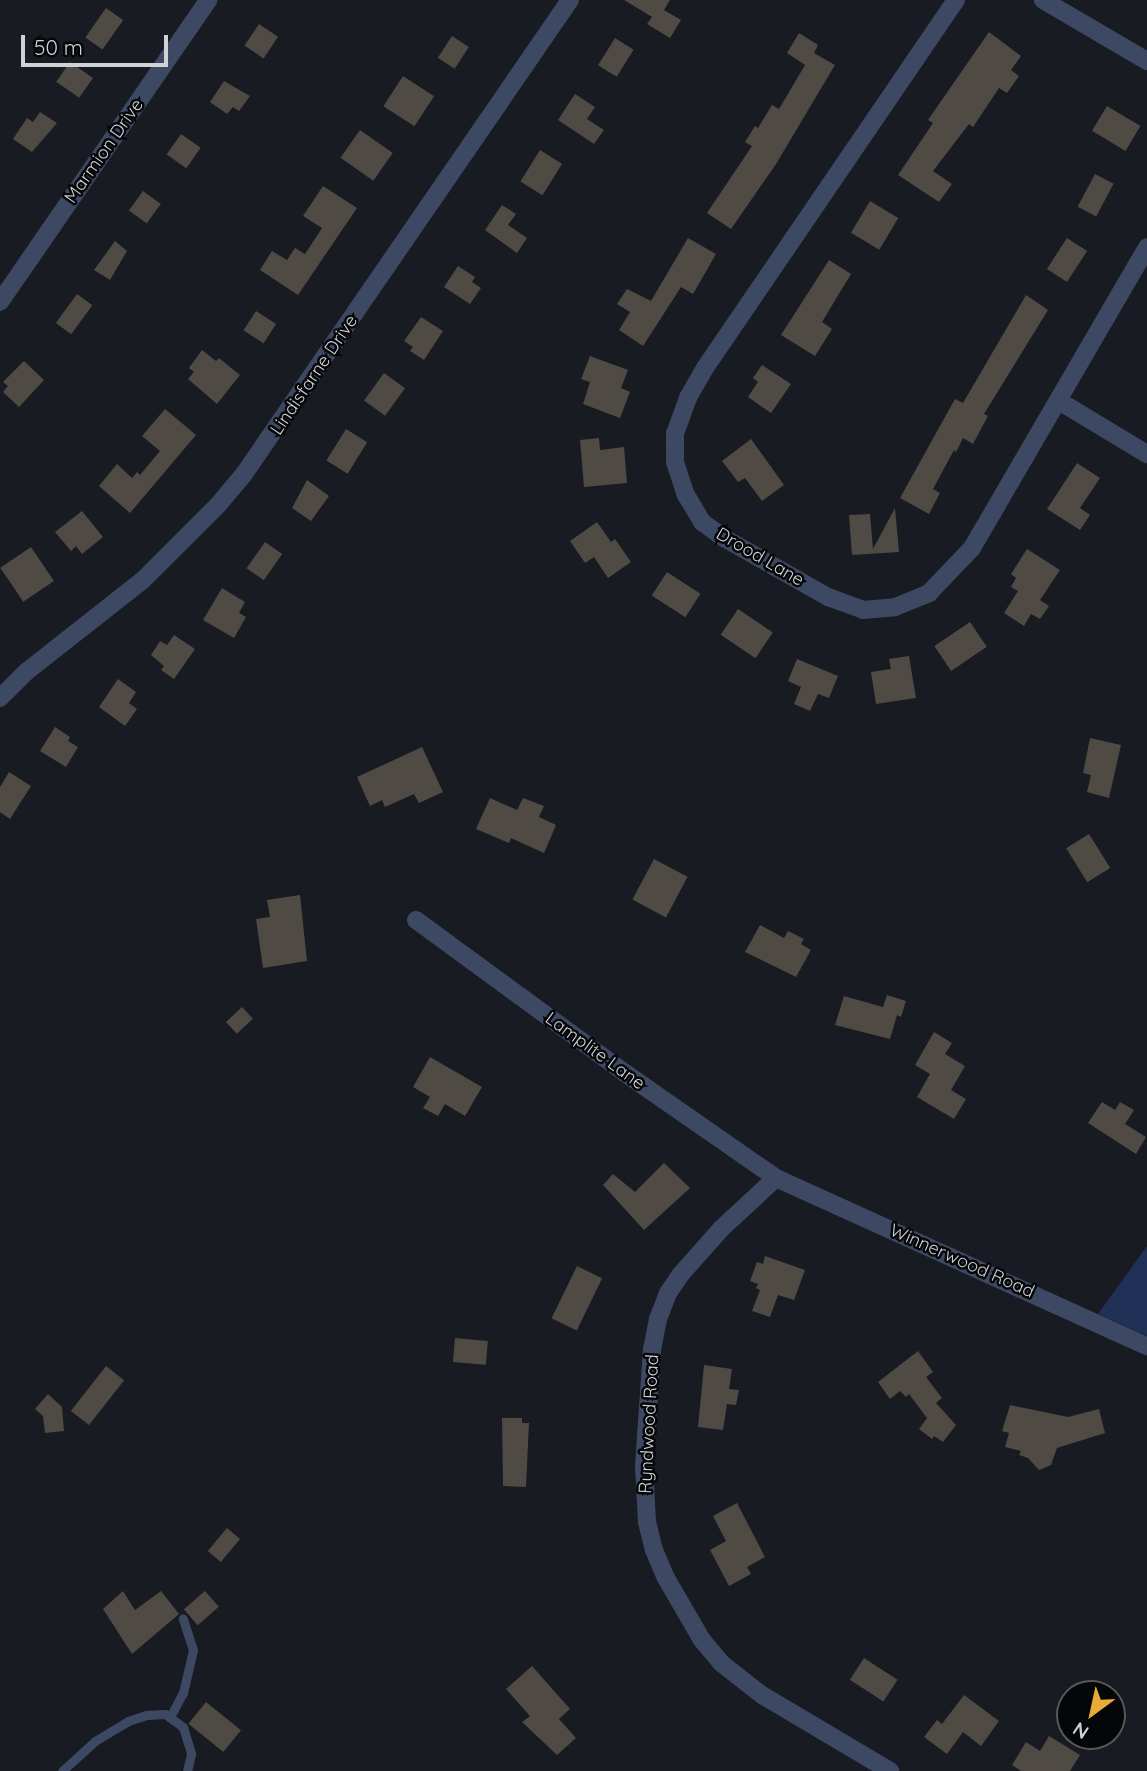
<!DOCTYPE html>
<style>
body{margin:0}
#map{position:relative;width:1147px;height:1771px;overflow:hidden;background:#181b22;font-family:Quicksand,sans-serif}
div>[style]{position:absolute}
.green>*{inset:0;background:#203056}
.building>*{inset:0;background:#4f4a43;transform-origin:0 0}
.service>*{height:9px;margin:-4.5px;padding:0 4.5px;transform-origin:4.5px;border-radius:4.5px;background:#3d4963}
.minor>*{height:18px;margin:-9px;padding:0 9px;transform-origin:9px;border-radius:9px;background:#3d4963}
span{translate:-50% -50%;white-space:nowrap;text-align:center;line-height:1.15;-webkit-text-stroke:5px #050608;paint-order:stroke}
.street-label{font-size:18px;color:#d0d2d6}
.north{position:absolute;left:1056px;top:1680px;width:70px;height:70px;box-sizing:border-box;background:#050608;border:2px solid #56585a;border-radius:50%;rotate:213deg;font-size:19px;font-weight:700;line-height:28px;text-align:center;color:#d0d2d6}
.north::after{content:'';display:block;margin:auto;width:24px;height:32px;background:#e8ab37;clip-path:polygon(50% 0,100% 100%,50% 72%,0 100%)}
.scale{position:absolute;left:21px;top:35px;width:147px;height:32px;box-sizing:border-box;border:4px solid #d0d2d6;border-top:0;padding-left:9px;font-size:21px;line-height:24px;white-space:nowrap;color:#d0d2d6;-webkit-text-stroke:5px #050608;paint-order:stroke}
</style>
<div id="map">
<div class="green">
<div style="clip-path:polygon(1147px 1246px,1147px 1336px,1098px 1314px)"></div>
</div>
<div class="building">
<div style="clip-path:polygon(624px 0,670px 0,664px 10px,681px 20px,670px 38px,647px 24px,652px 17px)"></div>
<div style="left:106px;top:8px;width:21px;height:36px;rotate:35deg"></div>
<div style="left:259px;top:24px;width:23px;height:26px;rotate:34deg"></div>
<div style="clip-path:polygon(989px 32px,1021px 56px,1011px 70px,1019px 76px,1007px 93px,999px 88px,973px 127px,969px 124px,933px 171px,952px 184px,939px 202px,898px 175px,933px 123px,928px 120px)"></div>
<div style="clip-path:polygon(799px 33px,818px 45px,814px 53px,835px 65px,776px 164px,731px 229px,707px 213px,752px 146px,745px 142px,755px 126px,758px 128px,772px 105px,779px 109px,805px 65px,787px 53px)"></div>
<div style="left:452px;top:36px;width:20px;height:26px;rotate:33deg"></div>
<div style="left:615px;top:38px;width:22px;height:32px;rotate:32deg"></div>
<div style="left:70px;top:62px;width:28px;height:24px;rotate:35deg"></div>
<div style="left:403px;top:76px;width:37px;height:36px;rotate:33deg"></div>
<div style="clip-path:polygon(224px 81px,250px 96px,239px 111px,233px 107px,227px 114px,210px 102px)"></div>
<div style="clip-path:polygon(575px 94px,595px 107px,587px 119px,604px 130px,594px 144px,558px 120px)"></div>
<div style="left:1107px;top:106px;width:39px;height:29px;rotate:31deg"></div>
<div style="clip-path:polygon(40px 112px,57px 123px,32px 152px,13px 139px,27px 118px,33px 122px)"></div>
<div style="left:360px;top:130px;width:40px;height:34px;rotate:35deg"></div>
<div style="left:181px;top:134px;width:24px;height:25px;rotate:35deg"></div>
<div style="left:540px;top:150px;width:26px;height:37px;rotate:32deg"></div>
<div style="left:1095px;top:174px;width:21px;height:37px;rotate:28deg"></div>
<div style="clip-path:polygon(323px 186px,357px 208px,298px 295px,260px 270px,272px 251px,287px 260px,295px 248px,305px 254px,322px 228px,303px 216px)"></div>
<div style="left:143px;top:191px;width:22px;height:24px;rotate:36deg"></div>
<div style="left:870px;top:201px;width:33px;height:37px;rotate:31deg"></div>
<div style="clip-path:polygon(502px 205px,516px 214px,508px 225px,527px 238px,517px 253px,485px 230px)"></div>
<div style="clip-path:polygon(688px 238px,716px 254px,693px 294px,681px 287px,643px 346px,619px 330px,630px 312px,617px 304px,627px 289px,651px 301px)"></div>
<div style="left:1067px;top:238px;width:24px;height:37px;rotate:33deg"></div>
<div style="clip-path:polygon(115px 241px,127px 251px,110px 280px,94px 270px)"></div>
<div style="clip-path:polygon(829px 260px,851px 274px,822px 322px,832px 329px,815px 356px,781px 335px)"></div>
<div style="clip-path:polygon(458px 266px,475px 277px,472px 282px,481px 288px,470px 304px,444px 287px)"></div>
<div style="left:77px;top:294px;width:19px;height:36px;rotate:36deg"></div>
<div style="clip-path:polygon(1026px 295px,1048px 310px,984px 414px,988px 416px,973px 444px,963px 438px,956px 452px,954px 450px,933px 489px,940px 493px,929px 514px,900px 498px,955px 399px,963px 403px)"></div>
<div style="left:256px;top:311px;width:24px;height:23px;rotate:33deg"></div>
<div style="clip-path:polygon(421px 317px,443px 331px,424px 360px,410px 351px,413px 347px,404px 341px)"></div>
<div style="clip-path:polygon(202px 350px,216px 361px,219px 358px,240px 375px,217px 404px,188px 379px,194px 372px,189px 368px)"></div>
<div style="clip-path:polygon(590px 356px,628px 370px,621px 388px,630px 392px,620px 418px,583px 404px,590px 382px,581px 379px)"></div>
<div style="clip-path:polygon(24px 361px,44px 380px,19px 407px,3px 392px,8px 386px,3px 382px)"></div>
<div style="clip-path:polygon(762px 365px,791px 384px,771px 413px,748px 397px,758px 382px,753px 378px)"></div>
<div style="left:384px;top:373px;width:26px;height:34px;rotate:36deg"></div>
<div style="clip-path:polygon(165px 409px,196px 435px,130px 513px,99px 486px,117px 464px,132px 478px,137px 472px,140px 475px,160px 451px,142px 436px)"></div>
<div style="left:346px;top:429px;width:25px;height:37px;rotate:32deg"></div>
<div style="clip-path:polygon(599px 438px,600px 450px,624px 447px,627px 483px,584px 487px,580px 440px)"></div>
<div style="clip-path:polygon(751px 439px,784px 485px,762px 501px,745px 478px,738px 482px,722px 461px)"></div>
<div style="clip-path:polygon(1077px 463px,1100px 478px,1080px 508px,1090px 515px,1080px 530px,1047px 509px)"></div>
<div style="clip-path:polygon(307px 480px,329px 496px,311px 521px,292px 508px)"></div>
<div style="clip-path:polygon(895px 508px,899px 552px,852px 555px,849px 515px,870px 514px,873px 549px)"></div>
<div style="clip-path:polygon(82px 511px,103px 537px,82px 554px,76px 546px,71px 551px,55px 532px)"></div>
<div style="clip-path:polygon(597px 522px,611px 542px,615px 539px,631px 562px,608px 578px,594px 557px,585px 563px,570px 541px)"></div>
<div style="left:265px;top:542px;width:21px;height:32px;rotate:35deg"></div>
<div style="left:31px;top:547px;width:41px;height:37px;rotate:56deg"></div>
<div style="clip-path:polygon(1027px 549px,1060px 570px,1040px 600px,1049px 606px,1040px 619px,1031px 614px,1024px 626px,1004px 613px,1018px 591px,1011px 587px,1016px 578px,1011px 574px)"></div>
<div style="left:667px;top:572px;width:40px;height:28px;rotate:33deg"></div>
<div style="clip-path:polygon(222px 588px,245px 602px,239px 613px,246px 617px,234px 638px,203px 620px)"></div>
<div style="left:738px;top:609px;width:42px;height:31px;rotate:34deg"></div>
<div style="left:970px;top:622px;width:30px;height:43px;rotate:56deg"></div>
<div style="clip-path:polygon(174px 635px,195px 649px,174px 679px,161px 670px,164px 666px,151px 655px,160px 641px,167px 645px)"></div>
<div style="clip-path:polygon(909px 656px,916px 698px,876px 704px,871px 672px,891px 669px,889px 659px)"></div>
<div style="clip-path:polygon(797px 659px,838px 676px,829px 698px,818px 694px,810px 711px,794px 704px,801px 687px,788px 681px)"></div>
<div style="clip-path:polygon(118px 679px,136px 692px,129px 703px,137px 709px,125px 726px,99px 707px)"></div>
<div style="clip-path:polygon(55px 727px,70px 737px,68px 741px,78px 747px,66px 767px,40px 751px)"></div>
<div style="clip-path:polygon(1090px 738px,1121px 745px,1109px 798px,1087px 792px,1091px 775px,1083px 773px)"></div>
<div style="clip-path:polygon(422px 747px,443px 792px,419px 803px,414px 794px,385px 807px,382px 800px,370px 806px,357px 777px)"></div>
<div style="clip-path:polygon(9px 772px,31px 786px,10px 819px,0 812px,0 787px)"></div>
<div style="clip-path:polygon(490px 798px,517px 810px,523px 798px,544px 806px,539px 817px,556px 825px,544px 853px,511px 838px,509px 843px,476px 829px)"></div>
<div style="left:1089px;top:834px;width:40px;height:27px;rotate:58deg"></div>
<div style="left:654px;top:859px;width:38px;height:46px;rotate:28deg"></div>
<div style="clip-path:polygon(300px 895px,307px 961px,263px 968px,256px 919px,270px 917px,267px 900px)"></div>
<div style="clip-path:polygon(760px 925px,784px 938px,788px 931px,804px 939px,801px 944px,811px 950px,796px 977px,745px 952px)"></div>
<div style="clip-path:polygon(887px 995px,906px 1001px,901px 1017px,897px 1015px,890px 1039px,835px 1025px,844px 996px,883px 1007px)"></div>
<div style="left:242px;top:1007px;width:16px;height:22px;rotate:47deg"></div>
<div style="clip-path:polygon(934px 1032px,952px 1043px,945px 1054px,965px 1066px,951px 1090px,966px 1099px,954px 1119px,917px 1097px,930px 1074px,915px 1065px)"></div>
<div style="clip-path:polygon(430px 1057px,482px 1087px,465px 1116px,445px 1104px,438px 1116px,423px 1108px,430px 1097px,413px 1087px)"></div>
<div style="clip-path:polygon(1102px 1102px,1115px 1110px,1120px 1102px,1134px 1110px,1125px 1124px,1146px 1137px,1136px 1154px,1088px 1123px)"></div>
<div style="clip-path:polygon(664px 1163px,690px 1188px,644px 1230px,603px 1185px,613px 1174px,635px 1192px)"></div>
<div style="clip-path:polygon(765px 1256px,805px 1270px,794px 1300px,778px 1295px,770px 1317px,752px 1311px,760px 1290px,756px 1288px,758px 1284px,750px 1281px,757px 1262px,763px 1264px)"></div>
<div style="left:577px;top:1266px;width:28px;height:58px;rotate:26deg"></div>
<div style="left:455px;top:1338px;width:33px;height:24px;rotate:5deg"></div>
<div style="clip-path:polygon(918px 1351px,933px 1372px,926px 1377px,942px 1398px,936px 1403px,956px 1425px,943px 1442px,934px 1436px,932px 1439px,919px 1429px,927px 1418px,909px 1394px,906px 1397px,900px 1391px,890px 1399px,878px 1382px)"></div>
<div style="clip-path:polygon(704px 1365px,732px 1369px,729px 1389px,739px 1390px,736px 1405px,727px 1404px,723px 1430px,698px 1427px)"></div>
<div style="left:106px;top:1366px;width:23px;height:57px;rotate:38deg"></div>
<div style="clip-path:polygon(48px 1394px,62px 1407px,64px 1431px,45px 1433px,43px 1416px,35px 1409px)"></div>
<div style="clip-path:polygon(1010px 1405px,1068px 1417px,1099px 1409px,1105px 1433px,1057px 1448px,1051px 1465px,1039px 1470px,1028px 1458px,1019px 1455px,1021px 1451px,1005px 1447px,1009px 1433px,1002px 1431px)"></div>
<div style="clip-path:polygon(502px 1418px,522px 1418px,522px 1423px,529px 1423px,526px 1487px,503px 1486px)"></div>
<div style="clip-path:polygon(737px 1503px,765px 1557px,747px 1567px,751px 1574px,729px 1586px,710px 1550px,726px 1541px,713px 1516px)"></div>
<div style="left:227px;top:1528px;width:17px;height:30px;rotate:40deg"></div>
<div style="clip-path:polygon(123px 1591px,135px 1610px,161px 1591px,179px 1614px,132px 1654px,103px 1609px)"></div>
<div style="left:205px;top:1591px;width:21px;height:28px;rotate:49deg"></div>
<div style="left:864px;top:1658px;width:40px;height:26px;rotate:33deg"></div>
<div style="clip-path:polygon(532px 1666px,570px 1709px,559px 1719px,576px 1738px,557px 1755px,522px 1722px,530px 1716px,506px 1689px)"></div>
<div style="clip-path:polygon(964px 1695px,999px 1721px,981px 1746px,963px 1732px,947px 1754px,924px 1737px,937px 1720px,942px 1724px)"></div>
<div style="left:206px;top:1702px;width:45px;height:28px;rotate:39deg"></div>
<div style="clip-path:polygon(1049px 1736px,1080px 1755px,1070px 1771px,1021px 1771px,1012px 1765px,1026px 1742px,1040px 1751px)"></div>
</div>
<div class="service">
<div style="left:170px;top:1717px;width:27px;rotate:-62deg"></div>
<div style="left:183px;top:1693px;width:44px;rotate:-76.9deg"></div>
<div style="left:193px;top:1650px;width:33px;rotate:-108deg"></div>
<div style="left:62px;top:1771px;width:45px;rotate:-42.3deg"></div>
<div style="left:95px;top:1741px;width:39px;rotate:-31deg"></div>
<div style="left:128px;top:1721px;width:19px;rotate:-18deg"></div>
<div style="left:146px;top:1715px;width:19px;rotate:-3deg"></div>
<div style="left:165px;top:1714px;width:22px;rotate:36deg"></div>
<div style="left:183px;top:1727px;width:28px;rotate:73deg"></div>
<div style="left:191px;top:1754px;width:17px;rotate:103deg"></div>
</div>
<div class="minor">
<div style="left:956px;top:0;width:445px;rotate:124.3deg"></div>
<div style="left:705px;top:368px;width:34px;rotate:120deg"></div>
<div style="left:688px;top:398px;width:37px;rotate:110deg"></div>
<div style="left:675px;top:433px;width:29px;rotate:90deg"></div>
<div style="left:675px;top:462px;width:35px;rotate:72deg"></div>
<div style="left:686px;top:495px;width:31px;rotate:59deg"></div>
<div style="left:702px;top:522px;width:27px;rotate:36deg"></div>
<div style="left:724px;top:538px;width:120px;rotate:29.6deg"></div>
<div style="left:828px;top:597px;width:37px;rotate:20deg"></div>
<div style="left:863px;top:610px;width:32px;rotate:-5deg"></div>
<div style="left:895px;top:607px;width:37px;rotate:-22deg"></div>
<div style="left:929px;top:593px;width:62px;rotate:-46.3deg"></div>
<div style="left:972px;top:548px;width:348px;rotate:-59.8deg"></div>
<div style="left:1043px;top:0;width:121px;rotate:30.4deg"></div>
<div style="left:0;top:302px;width:367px;rotate:-55.4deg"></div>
<div style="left:1059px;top:401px;width:103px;rotate:31.1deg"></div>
<div style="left:0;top:698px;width:37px;rotate:-45deg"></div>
<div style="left:26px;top:672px;width:149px;rotate:-38.2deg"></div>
<div style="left:143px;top:580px;width:106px;rotate:-45deg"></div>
<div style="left:218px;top:505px;width:40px;rotate:-50deg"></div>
<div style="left:244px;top:474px;width:575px;rotate:-55.48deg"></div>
<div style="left:416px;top:920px;width:259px;rotate:36.2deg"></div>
<div style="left:625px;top:1073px;width:184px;rotate:34.8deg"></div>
<div style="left:776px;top:1178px;width:407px;rotate:24.4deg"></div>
<div style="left:776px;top:1178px;width:75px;rotate:137.2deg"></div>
<div style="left:721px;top:1229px;width:60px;rotate:131.6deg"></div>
<div style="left:681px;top:1274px;width:23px;rotate:124deg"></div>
<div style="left:668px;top:1293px;width:28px;rotate:111deg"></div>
<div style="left:658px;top:1319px;width:31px;rotate:101deg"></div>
<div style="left:652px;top:1349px;width:117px;rotate:93.9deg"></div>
<div style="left:644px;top:1466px;width:56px;rotate:86.9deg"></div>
<div style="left:647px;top:1522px;width:29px;rotate:76deg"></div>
<div style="left:654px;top:1550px;width:30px;rotate:67deg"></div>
<div style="left:666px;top:1578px;width:72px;rotate:59.9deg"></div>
<div style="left:702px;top:1640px;width:30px;rotate:50deg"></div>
<div style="left:721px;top:1663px;width:52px;rotate:38deg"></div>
<div style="left:762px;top:1695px;width:149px;rotate:30.7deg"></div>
</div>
<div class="street-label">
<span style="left:104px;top:151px;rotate:-55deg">Marmion Drive</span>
<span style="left:314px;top:375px;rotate:-56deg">Lindisfarne Drive</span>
<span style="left:760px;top:557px;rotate:30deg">Drood Lane</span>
<span style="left:595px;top:1051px;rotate:36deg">Lamplite Lane</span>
<span style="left:962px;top:1261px;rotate:24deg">Winnerwood Road</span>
<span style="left:649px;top:1424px;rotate:-87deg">Ryndwood Road</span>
</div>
<div class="north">N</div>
<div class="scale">50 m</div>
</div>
